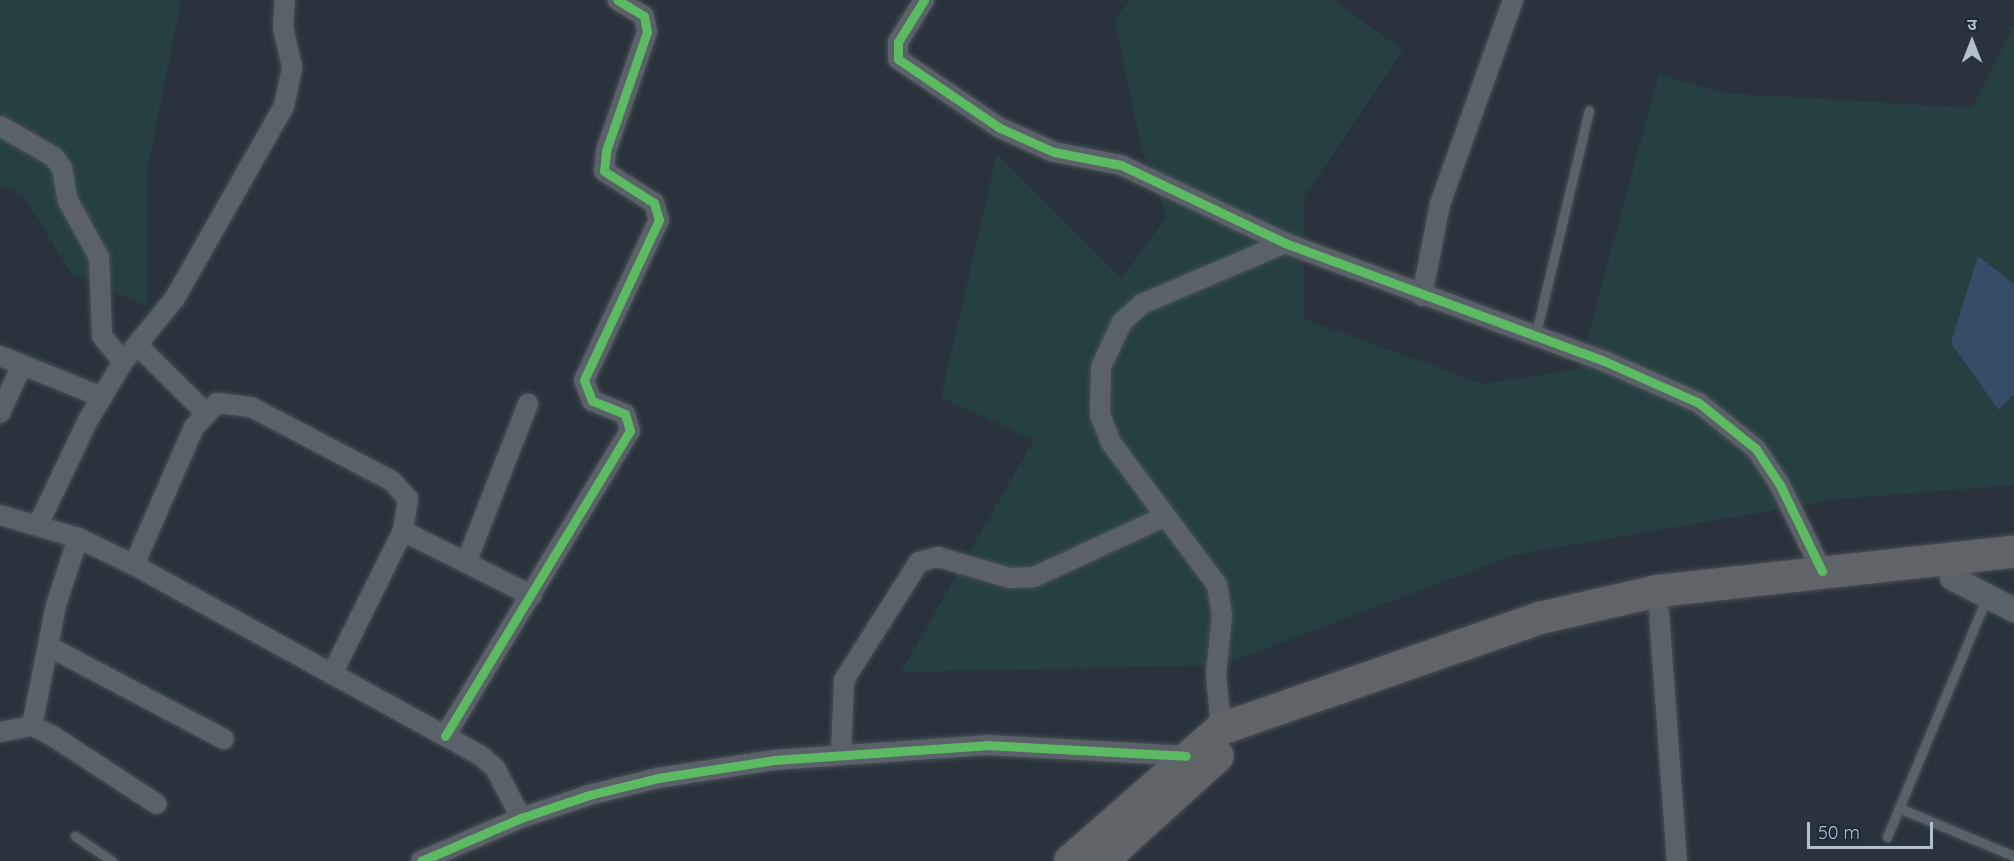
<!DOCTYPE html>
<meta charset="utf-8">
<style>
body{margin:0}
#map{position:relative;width:2014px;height:861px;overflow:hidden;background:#2a333b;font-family:Quicksand,"Noto Sans Devanagari",sans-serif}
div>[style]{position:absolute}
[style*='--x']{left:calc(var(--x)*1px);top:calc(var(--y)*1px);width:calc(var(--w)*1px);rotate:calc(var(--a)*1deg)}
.green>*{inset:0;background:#264042}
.water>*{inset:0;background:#344d67}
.roads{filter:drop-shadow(0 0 2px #484f55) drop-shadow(0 0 2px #484f55)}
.service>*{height:9px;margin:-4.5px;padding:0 4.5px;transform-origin:4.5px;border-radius:4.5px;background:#5b6168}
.minor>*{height:20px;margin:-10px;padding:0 10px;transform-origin:10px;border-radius:10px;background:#5b6168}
.tertiary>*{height:24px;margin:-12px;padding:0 12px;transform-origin:12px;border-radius:12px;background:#5b6168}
.trunk>*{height:32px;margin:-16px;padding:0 16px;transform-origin:16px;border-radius:16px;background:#5f6469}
.cycleway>*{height:9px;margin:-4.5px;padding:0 4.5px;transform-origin:4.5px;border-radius:4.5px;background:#5cba63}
span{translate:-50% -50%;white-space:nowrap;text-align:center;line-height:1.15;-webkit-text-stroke:4.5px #1c2a37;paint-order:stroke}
.north{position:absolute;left:1942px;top:12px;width:60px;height:60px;-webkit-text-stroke:4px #1c2a37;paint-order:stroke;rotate:0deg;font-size:16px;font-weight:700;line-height:24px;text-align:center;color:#b4bfcc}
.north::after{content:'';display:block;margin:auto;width:21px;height:27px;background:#b4bfcc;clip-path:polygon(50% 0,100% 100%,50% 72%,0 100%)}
.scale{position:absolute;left:1807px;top:822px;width:126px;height:27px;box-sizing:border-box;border:3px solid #b4bfcc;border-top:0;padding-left:8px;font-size:18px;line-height:21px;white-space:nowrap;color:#b4bfcc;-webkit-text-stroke:4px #1c2a37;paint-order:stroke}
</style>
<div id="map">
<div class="green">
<i style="clip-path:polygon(0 0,181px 0,147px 171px,147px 306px,71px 273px,23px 195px,0 186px)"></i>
<i style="clip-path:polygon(1129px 0,1332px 0,1403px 50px,1304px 197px,1304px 319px,1483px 384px,1579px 369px,1659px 74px,1723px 93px,1973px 108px,2014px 26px,2014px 485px,1838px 499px,1514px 555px,1222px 665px,901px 672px,1034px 440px,941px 397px,997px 154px,1121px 279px,1167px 217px,1141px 145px,1115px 22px)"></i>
</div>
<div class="water">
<i style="clip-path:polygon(1978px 256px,2014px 284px,2014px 394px,1999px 410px,1951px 343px)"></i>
</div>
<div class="roads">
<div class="service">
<i style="--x:1535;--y:337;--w:233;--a:-76.6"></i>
<i style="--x:1899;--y:808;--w:125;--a:22.7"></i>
<i style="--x:75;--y:836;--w:45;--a:34"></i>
<i style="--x:1887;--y:837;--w:258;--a:-67.4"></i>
</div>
<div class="minor">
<i style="--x:924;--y:0;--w:49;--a:121.8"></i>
<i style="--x:898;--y:42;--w:17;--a:90"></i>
<i style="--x:898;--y:59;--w:123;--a:34.1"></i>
<i style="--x:1000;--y:128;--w:59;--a:24"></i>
<i style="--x:1054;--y:152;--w:68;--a:11"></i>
<i style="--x:1121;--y:165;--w:182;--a:25.4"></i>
<i style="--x:1285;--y:243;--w:338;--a:20.3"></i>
<i style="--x:1602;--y:360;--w:106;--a:23.9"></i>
<i style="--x:1699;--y:403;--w:73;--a:38.9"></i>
<i style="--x:1756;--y:449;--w:43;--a:56.3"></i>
<i style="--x:1780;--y:485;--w:96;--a:64"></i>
<i style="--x:0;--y:126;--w:62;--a:29.9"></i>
<i style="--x:54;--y:157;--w:14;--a:54"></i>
<i style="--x:62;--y:168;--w:34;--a:80"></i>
<i style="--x:68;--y:201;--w:64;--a:61"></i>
<i style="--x:99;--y:257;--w:79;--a:87.8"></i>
<i style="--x:102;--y:336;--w:33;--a:51"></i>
<i style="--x:1422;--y:296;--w:94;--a:-78.9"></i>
<i style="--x:1440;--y:204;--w:217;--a:-70.3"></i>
<i style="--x:137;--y:345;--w:95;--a:44.6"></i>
<i style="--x:0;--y:356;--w:110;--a:21.9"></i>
<i style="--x:0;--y:413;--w:53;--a:-65.4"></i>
<i style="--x:0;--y:515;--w:81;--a:16.4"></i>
<i style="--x:78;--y:538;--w:62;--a:25.7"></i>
<i style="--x:134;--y:565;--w:395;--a:28.8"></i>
<i style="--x:480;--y:755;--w:20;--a:41"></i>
<i style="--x:495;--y:768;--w:56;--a:62.5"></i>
<i style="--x:38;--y:525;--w:116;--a:-64.5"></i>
<i style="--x:88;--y:420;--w:68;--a:-58.9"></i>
<i style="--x:123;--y:362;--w:82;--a:-50.9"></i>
<i style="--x:175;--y:298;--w:221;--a:-60.4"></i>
<i style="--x:284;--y:106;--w:40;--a:-78"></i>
<i style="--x:292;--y:67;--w:41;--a:-102.7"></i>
<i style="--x:283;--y:27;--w:27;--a:-86"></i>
<i style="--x:403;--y:531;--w:144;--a:26.7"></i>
<i style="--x:466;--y:563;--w:171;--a:-68.7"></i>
<i style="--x:134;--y:565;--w:150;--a:-66.5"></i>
<i style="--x:194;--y:427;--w:33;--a:-46"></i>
<i style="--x:217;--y:403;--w:34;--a:7"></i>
<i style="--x:251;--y:407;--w:159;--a:27.7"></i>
<i style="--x:392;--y:481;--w:24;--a:48"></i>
<i style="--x:408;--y:499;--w:32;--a:99"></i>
<i style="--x:403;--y:531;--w:160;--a:116.4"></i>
<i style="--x:1659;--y:612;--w:250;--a:85.9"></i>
<i style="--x:48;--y:646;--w:199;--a:27.9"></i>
<i style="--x:32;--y:726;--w:123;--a:-78.8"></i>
<i style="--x:56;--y:605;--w:71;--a:-71.8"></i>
<i style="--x:1221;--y:729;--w:55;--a:-95.2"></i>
<i style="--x:1216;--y:674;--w:58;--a:-84.1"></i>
<i style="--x:1222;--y:616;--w:31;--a:-99"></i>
<i style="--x:1217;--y:585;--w:177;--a:-126.7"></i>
<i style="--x:1111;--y:443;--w:30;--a:-111"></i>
<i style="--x:1100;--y:415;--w:48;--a:-88.8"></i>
<i style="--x:1101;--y:367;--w:50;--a:-65"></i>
<i style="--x:1122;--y:322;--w:27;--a:-42"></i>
<i style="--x:1142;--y:304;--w:155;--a:-23.1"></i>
<i style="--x:0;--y:732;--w:33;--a:-11"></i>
<i style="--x:32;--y:726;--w:21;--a:25"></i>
<i style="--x:51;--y:735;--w:126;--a:33.1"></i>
<i style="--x:445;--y:736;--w:357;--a:-58.8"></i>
<i style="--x:630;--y:431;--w:18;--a:-106"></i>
<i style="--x:625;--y:414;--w:35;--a:-158"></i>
<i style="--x:592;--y:401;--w:22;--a:-111"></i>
<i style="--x:584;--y:380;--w:177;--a:-64.9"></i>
<i style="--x:659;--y:220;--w:18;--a:-106"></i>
<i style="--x:654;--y:203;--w:59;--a:-147.4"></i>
<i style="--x:604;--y:171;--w:20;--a:-84"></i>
<i style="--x:606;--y:151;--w:126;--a:-71"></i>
<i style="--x:647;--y:32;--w:16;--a:-101"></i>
<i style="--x:644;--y:16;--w:31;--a:-149"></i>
<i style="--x:841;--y:752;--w:72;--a:-87.6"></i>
<i style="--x:844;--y:680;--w:140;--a:-57.6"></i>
<i style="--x:919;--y:562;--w:20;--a:-15"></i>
<i style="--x:938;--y:557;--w:75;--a:16.3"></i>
<i style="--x:1010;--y:578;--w:24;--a:-2"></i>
<i style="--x:1034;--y:577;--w:143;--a:-24.8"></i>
<i style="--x:421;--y:861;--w:109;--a:-23.3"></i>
<i style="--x:521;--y:818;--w:72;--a:-18.7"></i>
<i style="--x:589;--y:795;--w:71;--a:-13.8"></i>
<i style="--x:658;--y:778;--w:117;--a:-8.8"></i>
<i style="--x:774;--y:760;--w:213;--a:-4"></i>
<i style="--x:986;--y:745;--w:200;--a:3.1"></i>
</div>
<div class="tertiary">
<i style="--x:1952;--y:578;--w:70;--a:27.3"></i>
</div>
<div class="trunk">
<i style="--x:1070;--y:861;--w:201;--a:-41.2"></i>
<i style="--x:1221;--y:729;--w:338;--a:-19.2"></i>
<i style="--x:1540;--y:618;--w:121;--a:-12.9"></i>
<i style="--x:1658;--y:591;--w:358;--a:-6.3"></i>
<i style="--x:1102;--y:861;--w:156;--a:-42.2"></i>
</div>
</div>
<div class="cycleway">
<i style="--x:924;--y:0;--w:49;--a:121.8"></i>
<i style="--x:898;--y:42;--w:17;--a:90"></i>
<i style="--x:898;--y:59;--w:123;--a:34.1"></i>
<i style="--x:1000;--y:128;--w:59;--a:24"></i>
<i style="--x:1054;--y:152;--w:68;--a:11"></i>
<i style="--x:1121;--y:165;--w:182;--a:25.4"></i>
<i style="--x:1285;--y:243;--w:338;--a:20.3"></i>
<i style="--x:1602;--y:360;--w:106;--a:23.9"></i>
<i style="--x:1699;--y:403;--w:73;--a:38.9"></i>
<i style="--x:1756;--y:449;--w:43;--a:56.3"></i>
<i style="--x:1780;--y:485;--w:96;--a:64"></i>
<i style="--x:445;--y:736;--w:357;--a:-58.8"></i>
<i style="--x:630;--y:431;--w:18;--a:-106"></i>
<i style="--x:625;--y:414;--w:35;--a:-158"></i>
<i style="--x:592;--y:401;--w:22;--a:-111"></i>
<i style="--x:584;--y:380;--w:177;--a:-64.9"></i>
<i style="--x:659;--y:220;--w:18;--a:-106"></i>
<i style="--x:654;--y:203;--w:59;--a:-147.4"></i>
<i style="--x:604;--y:171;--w:20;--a:-84"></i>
<i style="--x:606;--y:151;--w:126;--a:-71"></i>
<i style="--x:647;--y:32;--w:16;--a:-101"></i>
<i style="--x:644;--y:16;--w:31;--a:-149"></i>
<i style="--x:421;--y:861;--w:109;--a:-23.3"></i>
<i style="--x:521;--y:818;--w:72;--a:-18.7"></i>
<i style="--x:589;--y:795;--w:71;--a:-13.8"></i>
<i style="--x:658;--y:778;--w:117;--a:-8.8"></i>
<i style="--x:774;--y:760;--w:213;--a:-4"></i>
<i style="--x:986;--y:745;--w:200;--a:3.1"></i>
</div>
<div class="north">उ</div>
<div class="scale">50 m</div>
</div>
